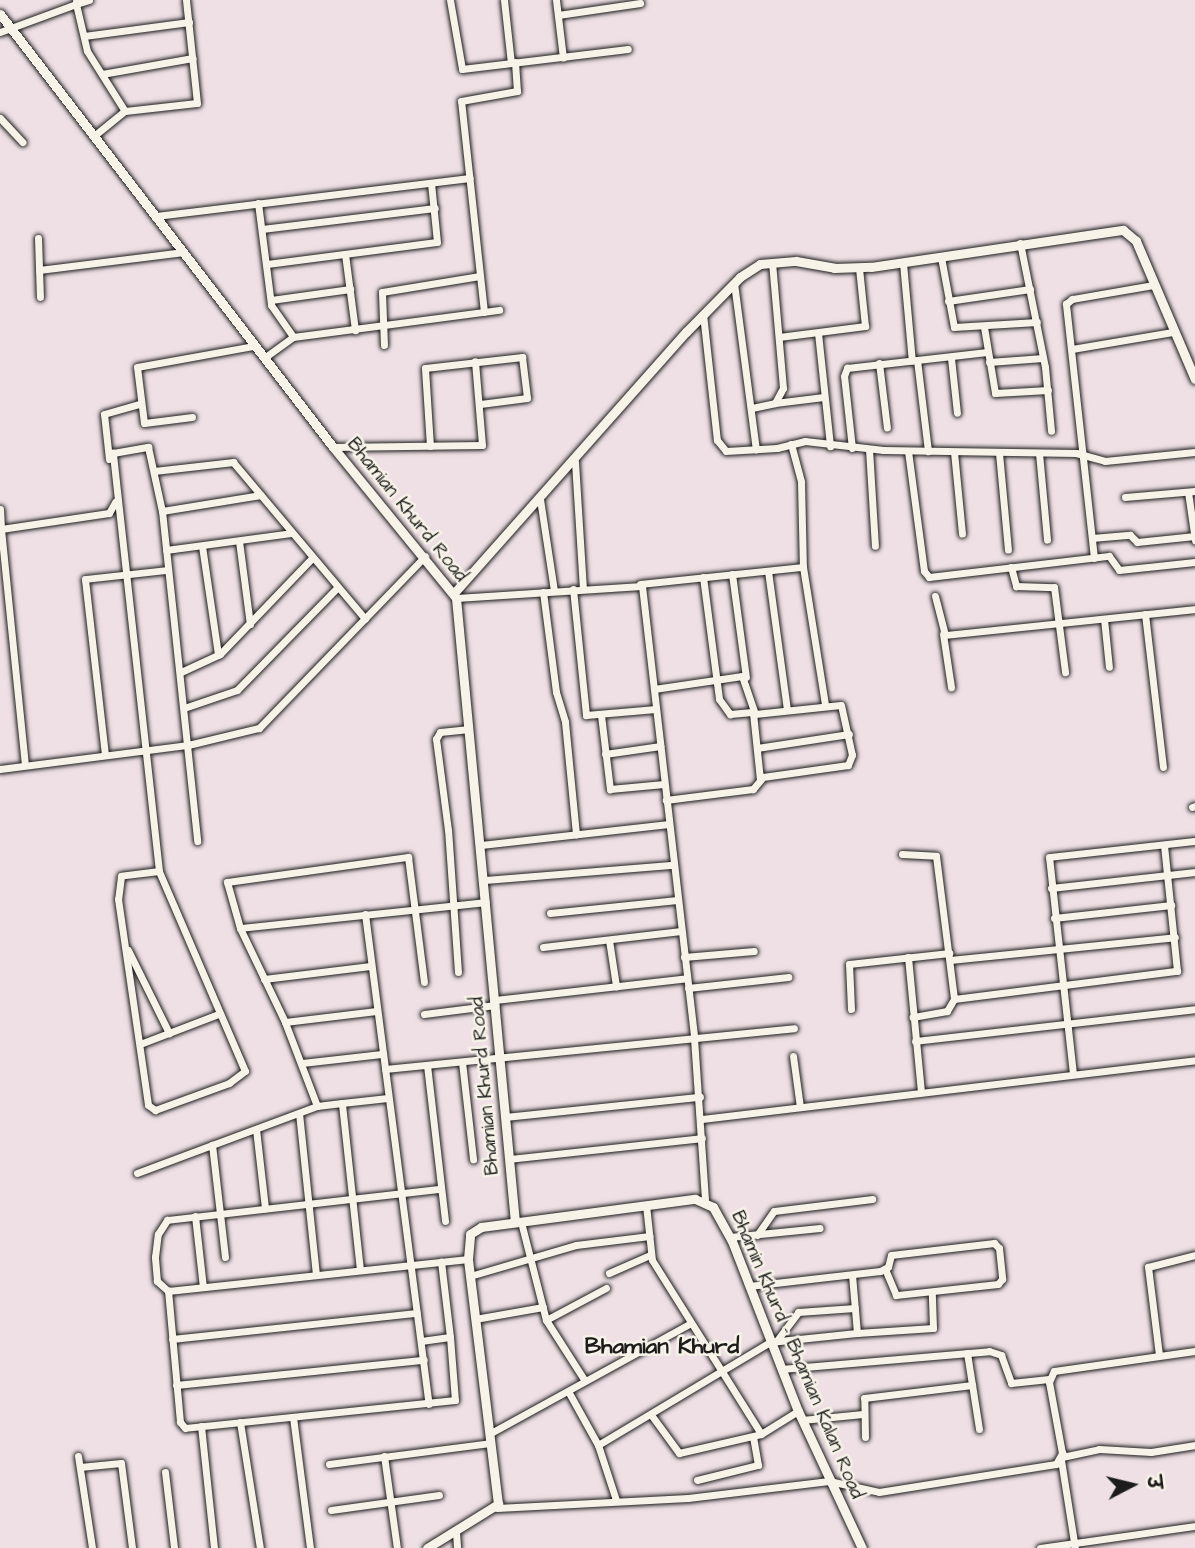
<!DOCTYPE html>
<meta charset="utf-8">
<style>
body{margin:0}
#map{position:relative;width:1195px;height:1548px;overflow:hidden;background:#eee0e4;font-family:"Architects Daughter","Playpen Sans Deva",sans-serif}
div>[style]{position:absolute}
[style*='--x']{left:calc(var(--x)*1px);top:calc(var(--y)*1px);width:calc(var(--w)*1px);rotate:calc(var(--a)*1deg)}
.roads{filter:drop-shadow(0 0 2px #1c1c1c) drop-shadow(0 0 2px #1c1c1c)}
.minor>*{height:7px;margin:-3.5px;padding:0 3.5px;transform-origin:3.5px;border-radius:3.5px;background:#f7f3e8}
.tertiary>*{height:9px;margin:-4.5px;padding:0 4.5px;transform-origin:4.5px;border-radius:4.5px;background:#f7f3e8}
span{translate:-50% -50%;white-space:nowrap;text-align:center;line-height:1.15;-webkit-text-stroke:5px #f7f3e8;paint-order:stroke}
.street-label{font-size:19px;color:#1c1c1c}
.quarter-label{font-size:23px;color:#1c1c1c;font-weight:700}
.north{position:absolute;left:1097px;top:1450px;width:70px;height:70px;-webkit-text-stroke:5px #f7f3e8;paint-order:stroke;rotate:83deg;font-size:19px;font-weight:700;line-height:28px;text-align:center;color:#1c1c1c}
.north::after{content:'';display:block;margin:auto;width:24px;height:32px;background:#1c1c1c;clip-path:polygon(50% 0,100% 100%,50% 72%,0 100%)}
</style>
<div id="map">
<div class="roads">
<div class="minor">
<i style="--x:89;--y:0;--w:14;--a:163"></i>
<i style="--x:76;--y:4;--w:48;--a:76.8"></i>
<i style="--x:87;--y:51;--w:71;--a:57.7"></i>
<i style="--x:450;--y:0;--w:70;--a:80.1"></i>
<i style="--x:462;--y:69;--w:167;--a:-6.9"></i>
<i style="--x:504;--y:0;--w:63;--a:83.7"></i>
<i style="--x:556;--y:0;--w:58;--a:83.1"></i>
<i style="--x:558;--y:15;--w:83;--a:-8.3"></i>
<i style="--x:0;--y:32;--w:81;--a:-20.2"></i>
<i style="--x:76;--y:4;--w:3;--a:-90"></i>
<i style="--x:84;--y:36;--w:106;--a:-7.6"></i>
<i style="--x:102;--y:74;--w:92;--a:-10"></i>
<i style="--x:0;--y:118;--w:33;--a:47"></i>
<i style="--x:95;--y:135;--w:38;--a:-39"></i>
<i style="--x:125;--y:111;--w:72;--a:-6.3"></i>
<i style="--x:197;--y:103;--w:104;--a:-96.1"></i>
<i style="--x:258;--y:203;--w:103;--a:82.7"></i>
<i style="--x:271;--y:305;--w:39;--a:55"></i>
<i style="--x:156;--y:216;--w:316;--a:-6.9"></i>
<i style="--x:262;--y:229;--w:174;--a:-6.9"></i>
<i style="--x:38;--y:238;--w:59;--a:88.1"></i>
<i style="--x:1020;--y:243;--w:126;--a:78.6"></i>
<i style="--x:1045;--y:367;--w:64;--a:84.6"></i>
<i style="--x:345;--y:254;--w:77;--a:82.5"></i>
<i style="--x:941;--y:257;--w:71;--a:79.5"></i>
<i style="--x:954;--y:327;--w:83;--a:-3.4"></i>
<i style="--x:903;--y:263;--w:98;--a:84.8"></i>
<i style="--x:267;--y:264;--w:171;--a:-7.4"></i>
<i style="--x:437;--y:242;--w:59;--a:-95.8"></i>
<i style="--x:39;--y:270;--w:146;--a:-7.1"></i>
<i style="--x:734;--y:283;--w:168;--a:82.5"></i>
<i style="--x:271;--y:300;--w:80;--a:-7.9"></i>
<i style="--x:948;--y:301;--w:83;--a:-8.3"></i>
<i style="--x:484;--y:312;--w:212;--a:-96.2"></i>
<i style="--x:461;--y:101;--w:57;--a:-10.1"></i>
<i style="--x:517;--y:91;--w:29;--a:-94"></i>
<i style="--x:703;--y:314;--w:127;--a:83.7"></i>
<i style="--x:717;--y:440;--w:14;--a:51"></i>
<i style="--x:726;--y:451;--w:51;--a:-3.4"></i>
<i style="--x:777;--y:448;--w:29;--a:-14"></i>
<i style="--x:805;--y:441;--w:79;--a:6.6"></i>
<i style="--x:883;--y:450;--w:193;--a:0.9"></i>
<i style="--x:1076;--y:453;--w:30;--a:15"></i>
<i style="--x:1105;--y:461;--w:90;--a:-5.7"></i>
<i style="--x:984;--y:327;--w:67;--a:80.5"></i>
<i style="--x:995;--y:393;--w:53;--a:-3.2"></i>
<i style="--x:818;--y:333;--w:114;--a:83.9"></i>
<i style="--x:779;--y:337;--w:87;--a:-7.3"></i>
<i style="--x:865;--y:326;--w:58;--a:-95.9"></i>
<i style="--x:384;--y:345;--w:53;--a:-92.2"></i>
<i style="--x:382;--y:292;--w:99;--a:-9.3"></i>
<i style="--x:1072;--y:349;--w:102;--a:-9.6"></i>
<i style="--x:264;--y:358;--w:36;--a:-36"></i>
<i style="--x:293;--y:337;--w:208;--a:-7.5"></i>
<i style="--x:951;--y:358;--w:55;--a:83.8"></i>
<i style="--x:917;--y:360;--w:92;--a:83.1"></i>
<i style="--x:989;--y:362;--w:54;--a:-4.2"></i>
<i style="--x:879;--y:363;--w:65;--a:83"></i>
<i style="--x:775;--y:403;--w:49;--a:-7"></i>
<i style="--x:752;--y:408;--w:24;--a:-12"></i>
<i style="--x:775;--y:403;--w:17;--a:-62"></i>
<i style="--x:783;--y:388;--w:126;--a:-95"></i>
<i style="--x:192;--y:417;--w:48;--a:172.9"></i>
<i style="--x:144;--y:423;--w:56;--a:-97.1"></i>
<i style="--x:137;--y:367;--w:119;--a:-10.2"></i>
<i style="--x:791;--y:444;--w:39;--a:75"></i>
<i style="--x:801;--y:482;--w:85;--a:88.7"></i>
<i style="--x:803;--y:567;--w:140;--a:80.9"></i>
<i style="--x:430;--y:446;--w:78;--a:-93.7"></i>
<i style="--x:425;--y:368;--w:98;--a:-6.5"></i>
<i style="--x:522;--y:357;--w:41;--a:83"></i>
<i style="--x:527;--y:398;--w:47;--a:172.7"></i>
<i style="--x:333;--y:447;--w:149;--a:-0.8"></i>
<i style="--x:482;--y:445;--w:84;--a:-94.8"></i>
<i style="--x:852;--y:448;--w:72;--a:-96.3"></i>
<i style="--x:844;--y:376;--w:9;--a:-69"></i>
<i style="--x:847;--y:368;--w:141;--a:-6.5"></i>
<i style="--x:869;--y:449;--w:97;--a:86.5"></i>
<i style="--x:908;--y:451;--w:121;--a:82.4"></i>
<i style="--x:924;--y:571;--w:8;--a:50"></i>
<i style="--x:929;--y:577;--w:181;--a:-6.7"></i>
<i style="--x:1109;--y:556;--w:17;--a:54"></i>
<i style="--x:1119;--y:570;--w:76;--a:-6"></i>
<i style="--x:954;--y:452;--w:82;--a:84.4"></i>
<i style="--x:999;--y:453;--w:97;--a:84.7"></i>
<i style="--x:1039;--y:453;--w:87;--a:84.7"></i>
<i style="--x:109;--y:459;--w:45;--a:-96.3"></i>
<i style="--x:104;--y:414;--w:37;--a:-16"></i>
<i style="--x:575;--y:462;--w:127;--a:86.4"></i>
<i style="--x:154;--y:471;--w:80;--a:-6.5"></i>
<i style="--x:233;--y:462;--w:205;--a:49.9"></i>
<i style="--x:1188;--y:492;--w:49;--a:81.7"></i>
<i style="--x:1125;--y:497;--w:70;--a:-4.9"></i>
<i style="--x:540;--y:499;--w:92;--a:81.3"></i>
<i style="--x:0;--y:509;--w:20;--a:87"></i>
<i style="--x:1;--y:529;--w:109;--a:-8.4"></i>
<i style="--x:109;--y:513;--w:13;--a:-61"></i>
<i style="--x:162;--y:511;--w:100;--a:-9.2"></i>
<i style="--x:1;--y:529;--w:237;--a:84.2"></i>
<i style="--x:1092;--y:538;--w:38;--a:-5"></i>
<i style="--x:1130;--y:535;--w:10;--a:45"></i>
<i style="--x:1137;--y:542;--w:58;--a:-5.9"></i>
<i style="--x:239;--y:541;--w:84;--a:82.5"></i>
<i style="--x:202;--y:546;--w:110;--a:81.6"></i>
<i style="--x:166;--y:550;--w:126;--a:-7.7"></i>
<i style="--x:1094;--y:558;--w:256;--a:-96.3"></i>
<i style="--x:1066;--y:304;--w:8;--a:-40"></i>
<i style="--x:1072;--y:299;--w:82;--a:-9.8"></i>
<i style="--x:1011;--y:567;--w:20;--a:75"></i>
<i style="--x:1016;--y:586;--w:38;--a:2"></i>
<i style="--x:1054;--y:587;--w:86;--a:82.6"></i>
<i style="--x:768;--y:571;--w:140;--a:82.2"></i>
<i style="--x:732;--y:574;--w:104;--a:82.3"></i>
<i style="--x:703;--y:577;--w:123;--a:82.5"></i>
<i style="--x:719;--y:699;--w:19;--a:54"></i>
<i style="--x:730;--y:714;--w:22;--a:-5"></i>
<i style="--x:640;--y:584;--w:164;--a:-6"></i>
<i style="--x:573;--y:589;--w:127;--a:84.1"></i>
<i style="--x:586;--y:715;--w:70;--a:-4.9"></i>
<i style="--x:543;--y:592;--w:101;--a:82.6"></i>
<i style="--x:556;--y:692;--w:31;--a:73"></i>
<i style="--x:565;--y:722;--w:113;--a:84.4"></i>
<i style="--x:935;--y:596;--w:40;--a:75.6"></i>
<i style="--x:945;--y:635;--w:251;--a:-5.9"></i>
<i style="--x:456;--y:598;--w:186;--a:-3.7"></i>
<i style="--x:642;--y:586;--w:455;--a:83.4"></i>
<i style="--x:694;--y:1038;--w:162;--a:86.1"></i>
<i style="--x:1145;--y:614;--w:154;--a:83.3"></i>
<i style="--x:1104;--y:619;--w:48;--a:84.1"></i>
<i style="--x:943;--y:634;--w:54;--a:81.4"></i>
<i style="--x:181;--y:672;--w:43;--a:-24.8"></i>
<i style="--x:220;--y:654;--w:132;--a:-46.2"></i>
<i style="--x:654;--y:689;--w:89;--a:-8.4"></i>
<i style="--x:742;--y:676;--w:40;--a:71.1"></i>
<i style="--x:755;--y:714;--w:86;--a:-6"></i>
<i style="--x:841;--y:705;--w:51;--a:77.6"></i>
<i style="--x:852;--y:755;--w:11;--a:112"></i>
<i style="--x:848;--y:765;--w:86;--a:172"></i>
<i style="--x:763;--y:777;--w:16;--a:130"></i>
<i style="--x:753;--y:789;--w:88;--a:172.8"></i>
<i style="--x:184;--y:708;--w:56;--a:-18.8"></i>
<i style="--x:237;--y:690;--w:141;--a:-45.6"></i>
<i style="--x:753;--y:713;--w:67;--a:84"></i>
<i style="--x:601;--y:715;--w:75;--a:83.1"></i>
<i style="--x:610;--y:789;--w:54;--a:-5.3"></i>
<i style="--x:757;--y:748;--w:93;--a:-8.7"></i>
<i style="--x:605;--y:754;--w:56;--a:-8.3"></i>
<i style="--x:105;--y:755;--w:177;--a:-96.5"></i>
<i style="--x:85;--y:579;--w:82;--a:-6.3"></i>
<i style="--x:0;--y:769;--w:190;--a:-7.3"></i>
<i style="--x:188;--y:745;--w:73;--a:-13.5"></i>
<i style="--x:259;--y:728;--w:239;--a:-46"></i>
<i style="--x:1192;--y:807;--w:3;--a:-18"></i>
<i style="--x:481;--y:845;--w:189;--a:-6.4"></i>
<i style="--x:902;--y:854;--w:34;--a:3"></i>
<i style="--x:936;--y:856;--w:144;--a:82.8"></i>
<i style="--x:954;--y:999;--w:14;--a:120"></i>
<i style="--x:947;--y:1011;--w:35;--a:170"></i>
<i style="--x:159;--y:871;--w:38;--a:173"></i>
<i style="--x:121;--y:876;--w:23;--a:97"></i>
<i style="--x:118;--y:899;--w:208;--a:81.7"></i>
<i style="--x:148;--y:1105;--w:9;--a:36"></i>
<i style="--x:155;--y:1110;--w:79;--a:-20"></i>
<i style="--x:229;--y:1083;--w:20;--a:-37"></i>
<i style="--x:245;--y:1071;--w:218;--a:-113.3"></i>
<i style="--x:159;--y:871;--w:421;--a:-96.3"></i>
<i style="--x:113;--y:453;--w:36;--a:-10"></i>
<i style="--x:148;--y:447;--w:66;--a:77.7"></i>
<i style="--x:162;--y:511;--w:332;--a:83.9"></i>
<i style="--x:485;--y:880;--w:189;--a:-4.6"></i>
<i style="--x:1051;--y:888;--w:145;--a:-6.3"></i>
<i style="--x:550;--y:913;--w:128;--a:-5.8"></i>
<i style="--x:365;--y:914;--w:494;--a:82.6"></i>
<i style="--x:1054;--y:918;--w:118;--a:-6.3"></i>
<i style="--x:240;--y:928;--w:247;--a:-6"></i>
<i style="--x:609;--y:940;--w:47;--a:81.3"></i>
<i style="--x:543;--y:947;--w:139;--a:-6.6"></i>
<i style="--x:128;--y:950;--w:93;--a:63.7"></i>
<i style="--x:684;--y:957;--w:70;--a:-4.9"></i>
<i style="--x:908;--y:957;--w:136;--a:84.5"></i>
<i style="--x:950;--y:960;--w:226;--a:-5.8"></i>
<i style="--x:458;--y:972;--w:142;--a:-94"></i>
<i style="--x:448;--y:830;--w:92;--a:-97.5"></i>
<i style="--x:436;--y:739;--w:8;--a:-60"></i>
<i style="--x:440;--y:732;--w:27;--a:-6"></i>
<i style="--x:264;--y:979;--w:107;--a:-7"></i>
<i style="--x:688;--y:988;--w:101;--a:-6.3"></i>
<i style="--x:954;--y:999;--w:225;--a:-7.2"></i>
<i style="--x:1177;--y:971;--w:127;--a:-95.9"></i>
<i style="--x:495;--y:1000;--w:193;--a:-6.5"></i>
<i style="--x:851;--y:1009;--w:45;--a:-92.5"></i>
<i style="--x:849;--y:964;--w:101;--a:-6.3"></i>
<i style="--x:424;--y:1014;--w:72;--a:-7.2"></i>
<i style="--x:285;--y:1022;--w:92;--a:-6.9"></i>
<i style="--x:915;--y:1041;--w:282;--a:-6.5"></i>
<i style="--x:140;--y:1044;--w:84;--a:-21"></i>
<i style="--x:793;--y:1056;--w:51;--a:82.2"></i>
<i style="--x:462;--y:1062;--w:98;--a:83.5"></i>
<i style="--x:302;--y:1063;--w:80;--a:-6.5"></i>
<i style="--x:427;--y:1065;--w:157;--a:83.4"></i>
<i style="--x:385;--y:1069;--w:411;--a:-5.7"></i>
<i style="--x:1073;--y:1074;--w:218;--a:-96.3"></i>
<i style="--x:1049;--y:857;--w:147;--a:-6.3"></i>
<i style="--x:317;--y:1106;--w:90;--a:-110.9"></i>
<i style="--x:285;--y:1022;--w:104;--a:-115.6"></i>
<i style="--x:240;--y:928;--w:48;--a:-105.8"></i>
<i style="--x:227;--y:882;--w:183;--a:-7.9"></i>
<i style="--x:408;--y:857;--w:126;--a:82.7"></i>
<i style="--x:299;--y:1113;--w:163;--a:84"></i>
<i style="--x:505;--y:1117;--w:196;--a:-5.9"></i>
<i style="--x:702;--y:1119;--w:497;--a:-6.8"></i>
<i style="--x:256;--y:1129;--w:80;--a:83.5"></i>
<i style="--x:509;--y:1159;--w:194;--a:-6.2"></i>
<i style="--x:137;--y:1173;--w:80;--a:-20.5"></i>
<i style="--x:646;--y:1205;--w:55;--a:83.8"></i>
<i style="--x:652;--y:1260;--w:205;--a:57.9"></i>
<i style="--x:195;--y:1216;--w:71;--a:83.6"></i>
<i style="--x:521;--y:1222;--w:101;--a:75.7"></i>
<i style="--x:546;--y:1320;--w:72;--a:57.4"></i>
<i style="--x:757;--y:1235;--w:29;--a:-55"></i>
<i style="--x:774;--y:1211;--w:99;--a:-7"></i>
<i style="--x:730;--y:1237;--w:90;--a:-5.7"></i>
<i style="--x:225;--y:1257;--w:113;--a:-96.6"></i>
<i style="--x:212;--y:1145;--w:112;--a:-20.4"></i>
<i style="--x:317;--y:1106;--w:25;--a:-7"></i>
<i style="--x:360;--y:1270;--w:168;--a:-96.2"></i>
<i style="--x:342;--y:1103;--w:46;--a:-6.2"></i>
<i style="--x:609;--y:1273;--w:45;--a:-23.7"></i>
<i style="--x:470;--y:1276;--w:110;--a:-16.3"></i>
<i style="--x:576;--y:1245;--w:74;--a:-7"></i>
<i style="--x:749;--y:1286;--w:132;--a:-6.5"></i>
<i style="--x:880;--y:1271;--w:9;--a:-27"></i>
<i style="--x:888;--y:1267;--w:12;--a:-76"></i>
<i style="--x:891;--y:1255;--w:104;--a:-6.6"></i>
<i style="--x:994;--y:1243;--w:7;--a:45"></i>
<i style="--x:999;--y:1248;--w:31;--a:84"></i>
<i style="--x:1002;--y:1279;--w:6;--a:129"></i>
<i style="--x:998;--y:1284;--w:103;--a:173.8"></i>
<i style="--x:896;--y:1295;--w:28;--a:-113"></i>
<i style="--x:168;--y:1291;--w:15;--a:-138"></i>
<i style="--x:157;--y:1281;--w:24;--a:-95"></i>
<i style="--x:155;--y:1257;--w:23;--a:-83"></i>
<i style="--x:158;--y:1234;--w:17;--a:-57"></i>
<i style="--x:167;--y:1220;--w:274;--a:-6.5"></i>
<i style="--x:475;--y:1319;--w:69;--a:-10"></i>
<i style="--x:546;--y:1320;--w:68;--a:-28.1"></i>
<i style="--x:857;--y:1333;--w:76;--a:-3.8"></i>
<i style="--x:933;--y:1328;--w:36;--a:-92"></i>
<i style="--x:450;--y:1337;--w:63;--a:85.5"></i>
<i style="--x:455;--y:1400;--w:271;--a:174.1"></i>
<i style="--x:185;--y:1428;--w:8;--a:-130"></i>
<i style="--x:180;--y:1422;--w:132;--a:-95.2"></i>
<i style="--x:168;--y:1291;--w:302;--a:-6.1"></i>
<i style="--x:172;--y:1339;--w:246;--a:-6.1"></i>
<i style="--x:778;--y:1339;--w:34;--a:-53"></i>
<i style="--x:798;--y:1312;--w:57;--a:-4"></i>
<i style="--x:421;--y:1341;--w:29;--a:-8"></i>
<i style="--x:450;--y:1337;--w:76;--a:-96.8"></i>
<i style="--x:967;--y:1353;--w:77;--a:81"></i>
<i style="--x:1159;--y:1355;--w:89;--a:-97.1"></i>
<i style="--x:1148;--y:1267;--w:49;--a:-14.3"></i>
<i style="--x:781;--y:1369;--w:209;--a:-4.9"></i>
<i style="--x:989;--y:1351;--w:13;--a:18"></i>
<i style="--x:1001;--y:1355;--w:30;--a:70"></i>
<i style="--x:1011;--y:1383;--w:38;--a:-6"></i>
<i style="--x:176;--y:1385;--w:249;--a:-5.8"></i>
<i style="--x:568;--y:1391;--w:62;--a:60.9"></i>
<i style="--x:652;--y:1416;--w:46;--a:53.9"></i>
<i style="--x:679;--y:1453;--w:84;--a:-13"></i>
<i style="--x:761;--y:1434;--w:44;--a:-31.9"></i>
<i style="--x:293;--y:1417;--w:132;--a:82.6"></i>
<i style="--x:802;--y:1420;--w:61;--a:-5.6"></i>
<i style="--x:240;--y:1422;--w:128;--a:81"></i>
<i style="--x:201;--y:1426;--w:123;--a:83.9"></i>
<i style="--x:489;--y:1434;--w:230;--a:-28.8"></i>
<i style="--x:865;--y:1437;--w:39;--a:-91"></i>
<i style="--x:864;--y:1398;--w:109;--a:-6.9"></i>
<i style="--x:78;--y:1456;--w:93;--a:81.3"></i>
<i style="--x:384;--y:1456;--w:93;--a:82"></i>
<i style="--x:1062;--y:1457;--w:38;--a:-12"></i>
<i style="--x:1099;--y:1449;--w:52;--a:3.3"></i>
<i style="--x:1151;--y:1452;--w:45;--a:-9"></i>
<i style="--x:1061;--y:1460;--w:89;--a:81"></i>
<i style="--x:329;--y:1464;--w:162;--a:-7.4"></i>
<i style="--x:80;--y:1467;--w:41;--a:-5.6"></i>
<i style="--x:121;--y:1463;--w:86;--a:82.6"></i>
<i style="--x:165;--y:1472;--w:77;--a:83.2"></i>
<i style="--x:697;--y:1480;--w:63;--a:-13.8"></i>
<i style="--x:758;--y:1465;--w:28;--a:-100"></i>
<i style="--x:616;--y:1500;--w:58;--a:-108.1"></i>
<i style="--x:598;--y:1445;--w:200;--a:-30.9"></i>
<i style="--x:770;--y:1342;--w:87;--a:-5.9"></i>
<i style="--x:857;--y:1333;--w:58;--a:-94.9"></i>
<i style="--x:497;--y:1508;--w:191;--a:-3"></i>
<i style="--x:688;--y:1498;--w:142;--a:-6.9"></i>
<i style="--x:829;--y:1481;--w:51;--a:12.4"></i>
<i style="--x:879;--y:1492;--w:179;--a:-9"></i>
<i style="--x:1056;--y:1464;--w:13;--a:-61"></i>
<i style="--x:1062;--y:1453;--w:72;--a:-100.4"></i>
<i style="--x:1049;--y:1382;--w:12;--a:-66"></i>
<i style="--x:1054;--y:1371;--w:142;--a:-8.1"></i>
<i style="--x:331;--y:1510;--w:109;--a:-7.9"></i>
<i style="--x:456;--y:1532;--w:16;--a:86"></i>
<i style="--x:1040;--y:1548;--w:157;--a:-8.1"></i>
</div>
<div class="tertiary">
<i style="--x:0;--y:14;--w:546;--a:52.44"></i>
<i style="--x:333;--y:447;--w:195;--a:50.8"></i>
<i style="--x:456;--y:598;--w:627;--a:84.6"></i>
<i style="--x:454;--y:593;--w:349;--a:-48.4"></i>
<i style="--x:686;--y:332;--w:77;--a:-45.5"></i>
<i style="--x:740;--y:277;--w:24;--a:-33"></i>
<i style="--x:760;--y:264;--w:36;--a:-5"></i>
<i style="--x:796;--y:261;--w:39;--a:10"></i>
<i style="--x:834;--y:268;--w:37;--a:-2"></i>
<i style="--x:871;--y:267;--w:255;--a:-8.4"></i>
<i style="--x:1123;--y:230;--w:17;--a:40"></i>
<i style="--x:1136;--y:241;--w:150;--a:66.9"></i>
<i style="--x:427;--y:1548;--w:84;--a:-31.8"></i>
<i style="--x:498;--y:1504;--w:247;--a:-97"></i>
<i style="--x:468;--y:1259;--w:25;--a:-85"></i>
<i style="--x:470;--y:1234;--w:13;--a:-32"></i>
<i style="--x:481;--y:1227;--w:216;--a:-7.5"></i>
<i style="--x:695;--y:1199;--w:20;--a:24"></i>
<i style="--x:713;--y:1207;--w:39;--a:61"></i>
<i style="--x:732;--y:1241;--w:182;--a:68.8"></i>
<i style="--x:798;--y:1411;--w:151;--a:65"></i>
</div>
</div>
<div class="street-label">
<span style="left:407px;top:510px;rotate:51deg">Bhamian Khurd Road</span>
<span style="left:485px;top:1086px;rotate:-95deg">Bhamian Khurd Road</span>
<span style="left:797px;top:1355px;rotate:67deg">Bhamin Khurd - Bhamian Kalan Road</span>
</div>
<div class="quarter-label">
<span style="left:662px;top:1346px">Bhamian Khurd</span>
</div>
<div class="north">उ</div>
</div>
